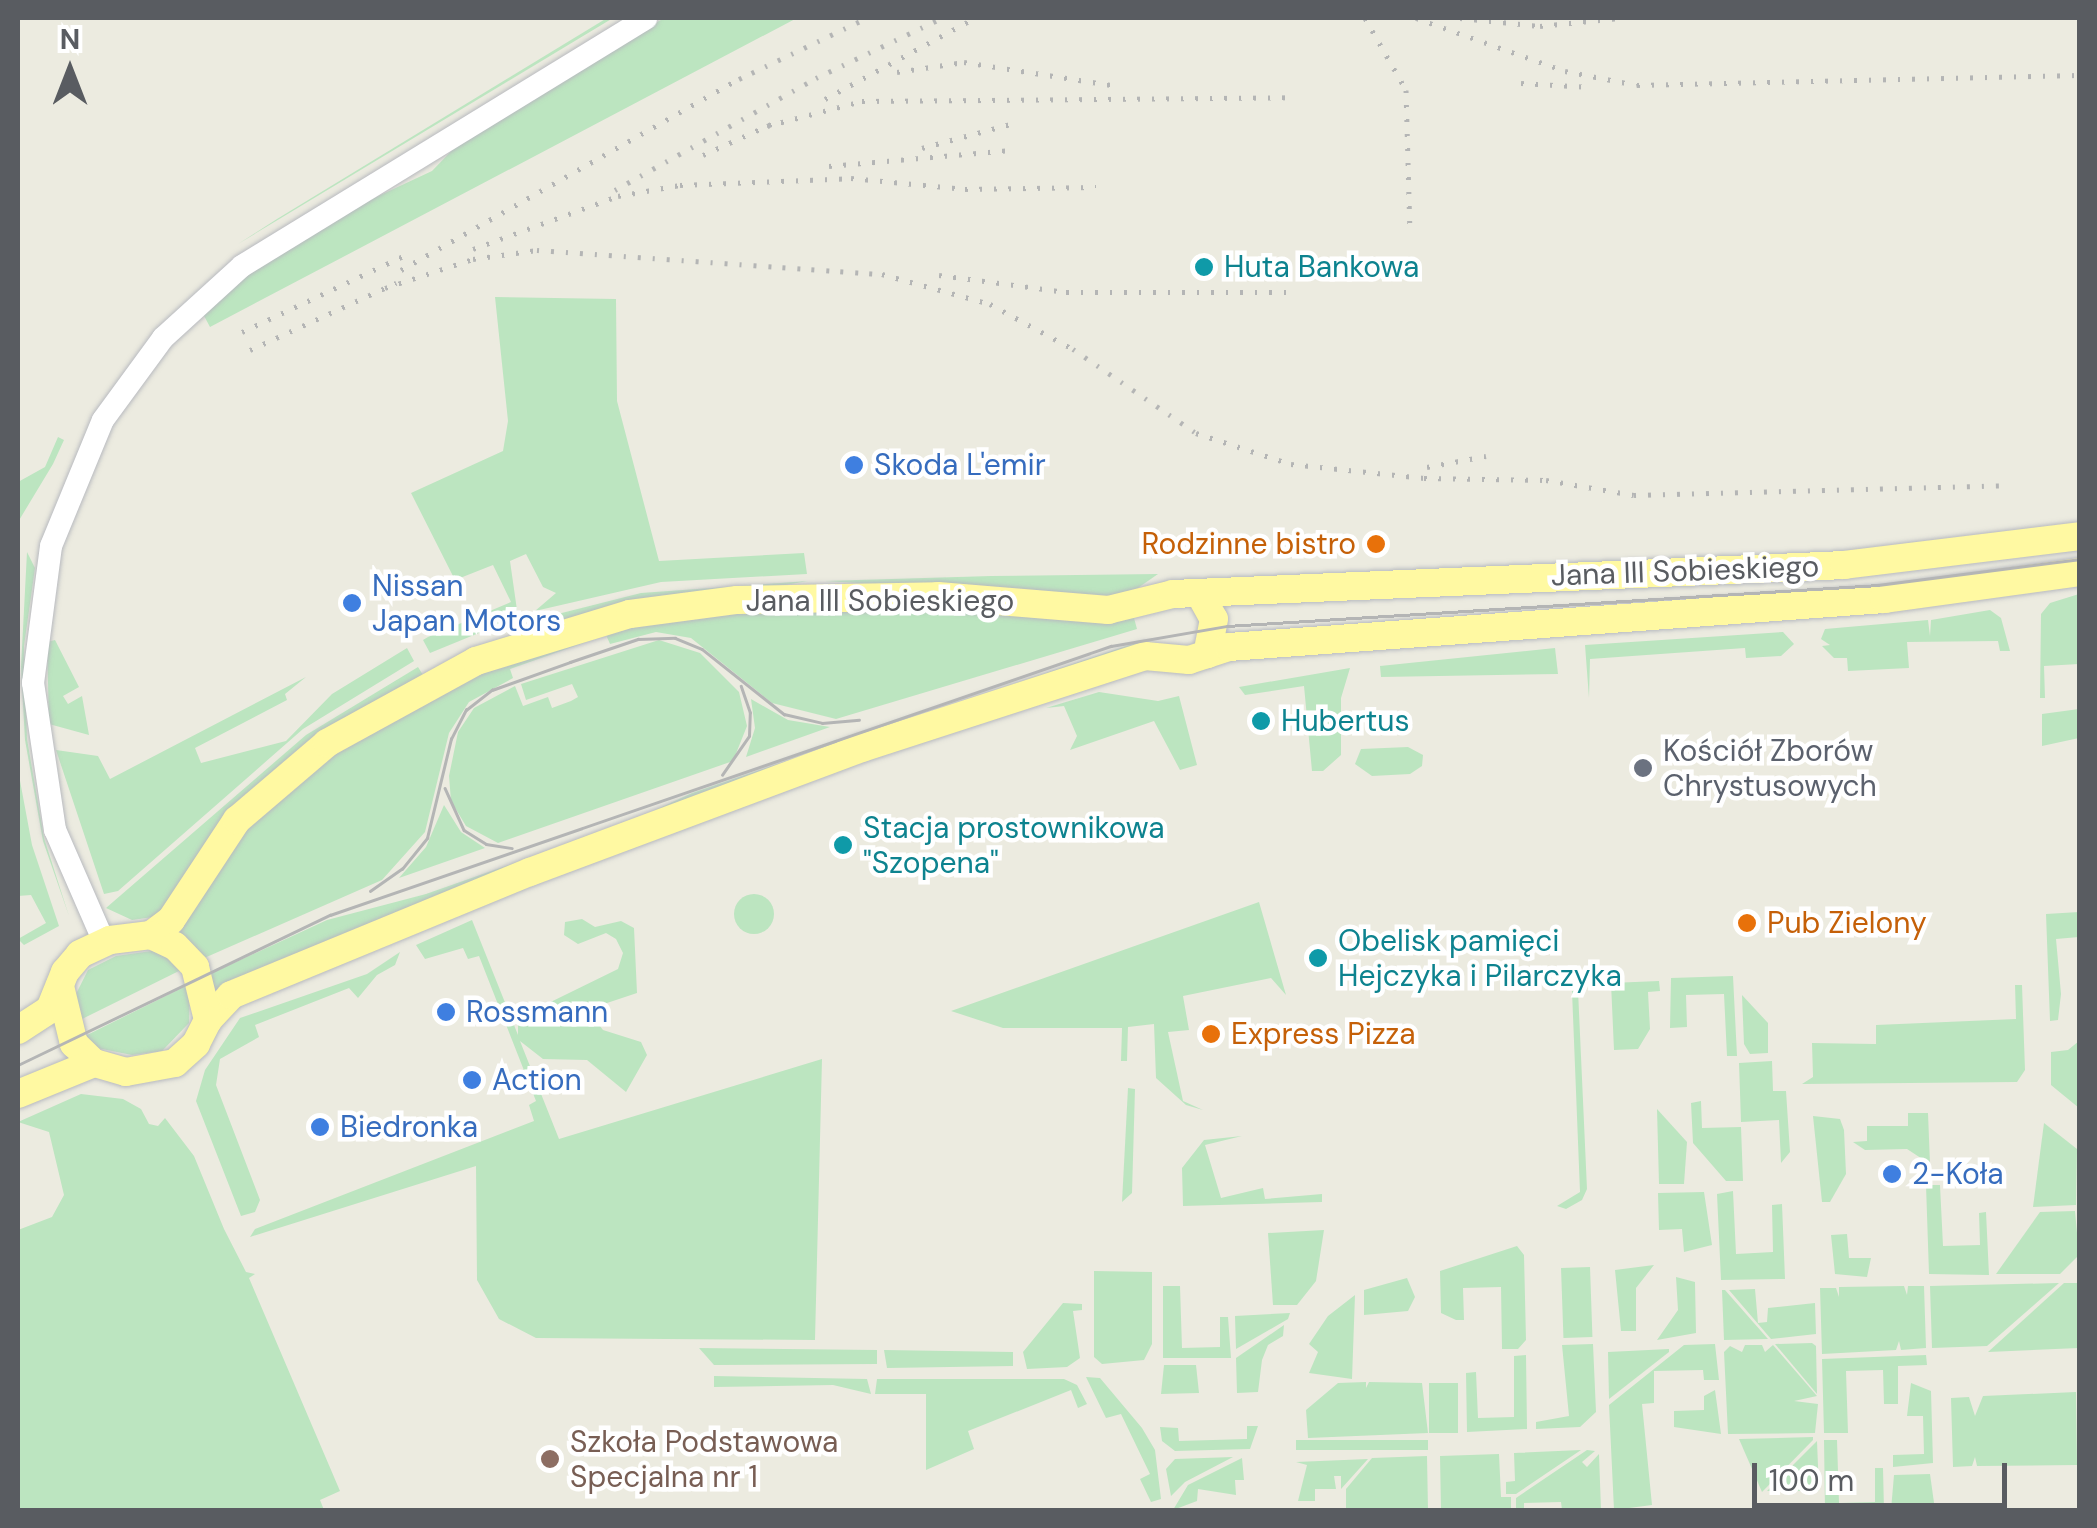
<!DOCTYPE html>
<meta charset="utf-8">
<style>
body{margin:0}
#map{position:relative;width:2097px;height:1528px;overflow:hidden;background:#ecebe0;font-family:"DM Sans",sans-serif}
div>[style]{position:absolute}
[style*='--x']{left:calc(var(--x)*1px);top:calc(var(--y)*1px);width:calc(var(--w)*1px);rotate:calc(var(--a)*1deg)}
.green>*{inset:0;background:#bce5c0;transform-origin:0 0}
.round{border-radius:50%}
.roads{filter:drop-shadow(0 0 2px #b8babf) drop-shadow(0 0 2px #b8babf)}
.minor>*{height:22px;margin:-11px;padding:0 11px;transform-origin:11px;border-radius:11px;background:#fff}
.major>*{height:28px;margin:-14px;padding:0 14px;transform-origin:14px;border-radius:14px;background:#fff9a2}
.tram>*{height:2.5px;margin:-1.25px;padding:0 1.25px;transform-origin:1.25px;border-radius:1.25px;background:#b4b5b5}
.rail>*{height:5px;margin-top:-2.5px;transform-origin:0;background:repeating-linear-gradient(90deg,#b4b5b5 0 2.5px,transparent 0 14.5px)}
.dots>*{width:28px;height:28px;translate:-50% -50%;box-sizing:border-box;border:5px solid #fff;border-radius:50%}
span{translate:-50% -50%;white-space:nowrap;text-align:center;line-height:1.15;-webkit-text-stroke:9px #fff;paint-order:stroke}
.culture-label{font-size:30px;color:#0d838f}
.left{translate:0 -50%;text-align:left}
.shop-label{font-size:30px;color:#366cbe}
.food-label{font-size:30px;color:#c56008}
.right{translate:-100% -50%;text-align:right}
.street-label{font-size:30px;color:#595c61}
.worship-label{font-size:30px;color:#5b616d}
.education-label{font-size:30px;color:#785e54}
.frame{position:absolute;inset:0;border:20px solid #595c61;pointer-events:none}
.north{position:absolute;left:20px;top:20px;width:100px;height:100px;-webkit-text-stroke:8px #fff;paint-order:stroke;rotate:0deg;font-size:28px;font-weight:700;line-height:40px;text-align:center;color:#595c61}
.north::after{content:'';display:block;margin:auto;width:35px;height:45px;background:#595c61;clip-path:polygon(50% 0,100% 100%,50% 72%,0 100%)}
.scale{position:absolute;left:1752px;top:1463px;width:255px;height:45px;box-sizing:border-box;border:5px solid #595c61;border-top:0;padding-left:12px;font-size:30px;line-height:35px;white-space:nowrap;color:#595c61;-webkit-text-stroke:8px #fff;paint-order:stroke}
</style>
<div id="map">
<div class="green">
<i style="clip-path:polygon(607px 18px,613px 18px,238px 244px,277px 219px)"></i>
<i style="clip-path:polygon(664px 18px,797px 18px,210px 327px,202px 312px,239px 281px,357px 206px,432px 171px,461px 141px)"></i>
<i style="clip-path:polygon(495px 297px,616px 299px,617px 401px,659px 561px,804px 553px,807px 574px,661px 582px,535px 611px,556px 593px,543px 587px,526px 554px,510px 561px,518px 617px,430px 653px,423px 640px,428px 637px,511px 602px,493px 565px,455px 580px,411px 493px,503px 451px,508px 421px)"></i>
<i style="clip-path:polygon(58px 437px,64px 440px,53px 464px,18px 522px,18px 482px,45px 467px)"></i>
<i style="clip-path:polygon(27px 552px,35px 568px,24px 646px,27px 739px,44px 838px,69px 916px,43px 841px,25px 740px,21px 667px)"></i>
<i style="clip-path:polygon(1158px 574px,1122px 599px,825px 581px,991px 576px)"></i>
<i style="clip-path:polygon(808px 581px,537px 628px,534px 620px,641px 593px)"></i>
<i style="clip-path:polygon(2079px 594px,2079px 664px,2044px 666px,2045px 698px,2040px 698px,2041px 614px,2050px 603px)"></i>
<i style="clip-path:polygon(956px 606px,1134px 618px,1137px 629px,836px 719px,772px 703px,691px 638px,656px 632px,610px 644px,606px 635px,510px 669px,513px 678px,469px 702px,449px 733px,425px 832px,382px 880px,202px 959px,176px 935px,210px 873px,268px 801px,387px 716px,536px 648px,688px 614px)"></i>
<i style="clip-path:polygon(1990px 610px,2001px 618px,2010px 651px,2000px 651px,1998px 641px,1907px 642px,1909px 668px,1848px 671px,1847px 658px,1834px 658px,1822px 646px,1830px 645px,1821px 639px,1825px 629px,1928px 620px,1930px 636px,1931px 620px)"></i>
<i style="clip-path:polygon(1783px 632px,1794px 644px,1781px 656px,1746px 658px,1745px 648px,1590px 659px,1589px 698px,1585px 645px)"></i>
<i style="clip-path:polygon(55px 640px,79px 687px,63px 696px,68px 704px,82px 696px,89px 735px,49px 724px,47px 642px)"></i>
<i style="clip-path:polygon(659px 640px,700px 653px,739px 692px,747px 726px,733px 761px,498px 843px,466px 826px,451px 801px,449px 776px,458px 732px,474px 708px,515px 686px,523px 706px,548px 697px,552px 708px,571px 701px,578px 697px,572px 684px,526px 700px,521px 684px)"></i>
<i style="clip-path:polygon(1138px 642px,1140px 645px,215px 991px,210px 974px,327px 920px,426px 894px,623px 825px,692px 793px)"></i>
<i style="clip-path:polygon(407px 648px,414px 661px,303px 729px,118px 891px,104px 894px,56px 750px,98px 756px,110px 779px,306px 677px,285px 694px,287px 700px,195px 748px,201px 763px,286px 741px,332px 694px)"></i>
<i style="clip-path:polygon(1555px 648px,1558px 674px,1381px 677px,1380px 666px)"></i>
<i style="clip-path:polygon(418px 667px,423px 675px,360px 711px,160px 916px,132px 920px,106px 908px,306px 735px)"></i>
<i style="clip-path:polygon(1350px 668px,1341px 698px,1341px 755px,1323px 771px,1312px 771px,1304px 686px,1245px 695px,1239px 687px)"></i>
<i style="clip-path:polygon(1099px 692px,1158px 701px,1179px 696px,1197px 765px,1180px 770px,1154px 721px,1070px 750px,1077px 736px,1064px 706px,1046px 708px)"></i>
<i style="clip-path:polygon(751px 699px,788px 720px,830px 727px,746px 757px,755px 728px)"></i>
<i style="clip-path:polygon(2079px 709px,2079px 738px,2042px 746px,2042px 714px)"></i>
<i style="clip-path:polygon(1408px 747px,1423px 755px,1422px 766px,1410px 774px,1372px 776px,1355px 764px,1361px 749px)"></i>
<i style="clip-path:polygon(18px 770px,32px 845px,59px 926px,24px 945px,18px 939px,46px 923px,31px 895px,18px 896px)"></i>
<i style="clip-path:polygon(444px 805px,461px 832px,485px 848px,399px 878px,426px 847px)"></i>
<i class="round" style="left:734px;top:894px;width:40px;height:40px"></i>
<i style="clip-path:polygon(1259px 902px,1286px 995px,1271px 978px,1183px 996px,1189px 1030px,1168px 1032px,1183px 1101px,1203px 1110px,1186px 1105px,1156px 1078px,1154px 1024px,1128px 1027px,1127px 1061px,1121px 1061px,1122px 1028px,1003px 1028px,951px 1011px)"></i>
<i style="clip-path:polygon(2079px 912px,2079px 937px,2056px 939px,2061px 994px,2058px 1020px,2050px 1021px,2046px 914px)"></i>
<i style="clip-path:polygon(582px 919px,595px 927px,621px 921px,634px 928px,637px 993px,604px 1004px,594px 1018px,603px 1030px,641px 1042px,647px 1055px,626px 1092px,587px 1060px,543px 1059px,520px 1041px,559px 1139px,822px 1059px,815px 1340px,536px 1338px,499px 1319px,477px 1280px,476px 1166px,250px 1237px,255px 1229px,534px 1121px,529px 1105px,536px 1101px,479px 956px,468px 959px,463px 948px,425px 959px,416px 945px,472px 920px,518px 1035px,518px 1018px,618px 969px,623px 953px,616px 939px,606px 933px,578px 944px,564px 935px,565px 922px)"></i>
<i style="clip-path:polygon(159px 950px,183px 969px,76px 1022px,75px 996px,88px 970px,116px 956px)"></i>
<i style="clip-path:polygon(400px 952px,395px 965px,377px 975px,358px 998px,349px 988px,255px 1025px,259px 1037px,220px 1059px,216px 1085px,260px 1200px,255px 1212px,241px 1216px,196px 1101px,205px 1070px,240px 1018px,367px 974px)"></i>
<i style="clip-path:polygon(1733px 976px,1737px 1056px,1727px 1056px,1724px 994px,1686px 995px,1687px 1027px,1670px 1028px,1671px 978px)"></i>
<i style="clip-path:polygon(1659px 981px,1660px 991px,1648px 992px,1650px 1029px,1638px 1049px,1614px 1050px,1611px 983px)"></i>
<i style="clip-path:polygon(190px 984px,189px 1023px,162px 1051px,132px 1055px,92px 1047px,83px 1037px)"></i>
<i style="clip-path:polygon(2015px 985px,2022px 985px,2025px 1070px,2017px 1082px,1802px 1084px,1813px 1077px,1812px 1043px,1876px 1044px,1876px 1025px,2016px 1019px)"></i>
<i style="clip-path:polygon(1578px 990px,1587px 1189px,1582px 1200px,1566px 1209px,1557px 1206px,1580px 1192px,1572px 991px)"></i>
<i style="clip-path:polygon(1742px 995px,1768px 1023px,1768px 1053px,1750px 1054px,1744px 1044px)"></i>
<i style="clip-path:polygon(2079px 1041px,2080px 1041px,2079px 1108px,2051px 1085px,2051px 1052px,2068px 1050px)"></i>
<i style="clip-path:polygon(1772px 1061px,1773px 1091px,1786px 1091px,1790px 1152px,1781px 1163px,1779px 1120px,1741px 1122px,1739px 1063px)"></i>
<i style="clip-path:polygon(1128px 1088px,1135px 1089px,1132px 1193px,1122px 1202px)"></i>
<i style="clip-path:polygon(81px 1094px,123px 1099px,141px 1109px,149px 1124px,158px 1126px,165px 1118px,194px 1156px,224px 1229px,246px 1272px,255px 1274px,249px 1278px,340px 1491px,320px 1500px,324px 1510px,18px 1510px,18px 1230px,52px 1217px,64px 1195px,49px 1132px,18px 1122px)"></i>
<i style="clip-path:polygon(1701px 1101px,1702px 1128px,1741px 1127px,1743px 1181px,1726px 1181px,1693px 1143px,1691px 1103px)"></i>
<i style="clip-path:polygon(1657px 1109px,1687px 1142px,1684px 1184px,1659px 1184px)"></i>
<i style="clip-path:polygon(1908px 1113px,1928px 1113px,1930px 1164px,1907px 1149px,1865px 1150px,1853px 1142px,1867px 1141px,1867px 1126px,1908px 1126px)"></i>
<i style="clip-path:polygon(1813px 1116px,1840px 1119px,1844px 1130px,1846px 1174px,1830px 1202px,1822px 1202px)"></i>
<i style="clip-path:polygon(2044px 1123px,2077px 1149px,2076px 1205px,2033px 1207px)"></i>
<i style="clip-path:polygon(1242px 1136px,1205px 1145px,1221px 1198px,1263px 1188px,1265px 1199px,1322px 1194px,1322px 1202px,1183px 1206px,1182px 1168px,1204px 1140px)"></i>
<i style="clip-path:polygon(1926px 1185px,1940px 1185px,1943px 1246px,1980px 1245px,1979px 1213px,1986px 1212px,1989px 1275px,1929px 1274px)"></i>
<i style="clip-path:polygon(1733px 1191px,1736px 1254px,1773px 1252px,1772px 1205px,1782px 1204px,1785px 1279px,1721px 1280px,1717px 1194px)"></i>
<i style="clip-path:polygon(1704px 1192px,1712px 1245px,1684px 1252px,1682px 1229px,1659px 1230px,1658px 1193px)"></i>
<i style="clip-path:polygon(2075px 1211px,2079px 1255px,2060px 1274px,1996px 1274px,2040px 1212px)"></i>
<i style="clip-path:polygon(1324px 1230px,1316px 1281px,1297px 1305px,1273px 1305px,1268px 1233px)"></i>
<i style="clip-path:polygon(1847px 1234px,1849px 1258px,1871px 1258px,1867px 1277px,1835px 1274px,1831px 1235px)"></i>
<i style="clip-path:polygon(1517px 1246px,1524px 1255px,1526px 1340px,1518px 1349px,1502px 1349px,1501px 1287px,1463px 1288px,1464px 1320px,1456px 1320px,1441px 1313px,1440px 1271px)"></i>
<i style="clip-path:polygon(1654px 1265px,1636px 1288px,1636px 1331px,1621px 1331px,1615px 1270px)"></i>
<i style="left:1590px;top:1267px;width:70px;height:29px;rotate:88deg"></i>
<i style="clip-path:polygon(1094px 1271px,1152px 1272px,1152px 1344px,1144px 1360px,1102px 1364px,1094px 1357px)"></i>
<i style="clip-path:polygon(1676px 1277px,1695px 1282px,1696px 1333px,1657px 1340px,1678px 1310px)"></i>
<i style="clip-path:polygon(1407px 1278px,1415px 1297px,1408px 1311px,1364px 1315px,1364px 1290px)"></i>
<i style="clip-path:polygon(2059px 1283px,1987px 1346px,1932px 1348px,1930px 1286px)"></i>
<i style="clip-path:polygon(2064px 1283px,2079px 1283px,2079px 1348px,1988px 1352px)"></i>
<i style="clip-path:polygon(1163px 1286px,1180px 1286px,1182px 1348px,1220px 1347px,1220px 1317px,1228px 1317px,1231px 1358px,1163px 1358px)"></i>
<i style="clip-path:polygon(1904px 1286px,1907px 1295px,1908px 1286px,1924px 1286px,1926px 1348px,1901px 1350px,1899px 1341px,1896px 1350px,1822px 1354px,1820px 1288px,1836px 1288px,1839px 1297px,1839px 1287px)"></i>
<i style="clip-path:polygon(1755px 1289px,1758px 1323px,1767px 1322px,1768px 1308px,1815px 1303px,1816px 1334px,1771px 1339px,1729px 1290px)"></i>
<i style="clip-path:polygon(1722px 1290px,1725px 1290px,1768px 1339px,1724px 1340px)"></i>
<i style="clip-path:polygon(1355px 1295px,1352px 1379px,1309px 1373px,1318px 1352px,1309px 1344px,1328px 1316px)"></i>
<i style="clip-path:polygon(1063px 1303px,1082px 1304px,1082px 1310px,1073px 1311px,1080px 1358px,1067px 1367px,1027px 1369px,1023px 1352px)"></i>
<i style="clip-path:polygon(1290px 1313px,1288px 1319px,1236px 1349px,1235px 1316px)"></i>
<i style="clip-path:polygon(1284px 1325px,1283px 1336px,1268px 1345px,1262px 1360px,1258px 1392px,1237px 1393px,1236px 1358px)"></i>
<i style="clip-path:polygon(1812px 1343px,1816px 1346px,1817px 1394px,1775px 1344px)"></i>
<i style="clip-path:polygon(1593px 1344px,1596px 1412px,1580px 1427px,1536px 1429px,1536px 1422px,1569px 1416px,1562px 1345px)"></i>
<i style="clip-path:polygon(1715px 1344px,1719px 1380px,1704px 1380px,1703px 1370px,1654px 1371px,1654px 1403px,1642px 1404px,1652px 1505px,1614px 1510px,1609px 1405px,1684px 1345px)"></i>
<i style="clip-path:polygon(1745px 1345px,1762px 1345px,1765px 1352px,1773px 1345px,1817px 1396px,1794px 1401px,1818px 1404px,1815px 1433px,1728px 1434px,1724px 1352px,1730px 1346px,1742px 1352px)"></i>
<i style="clip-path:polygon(699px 1348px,877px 1350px,877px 1364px,714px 1365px)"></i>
<i style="clip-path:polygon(1669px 1349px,1669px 1352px,1609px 1399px,1608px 1352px)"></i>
<i style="clip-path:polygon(884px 1350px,1013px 1352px,1013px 1366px,887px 1368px)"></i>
<i style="clip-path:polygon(1526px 1355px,1527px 1429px,1467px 1432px,1466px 1373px,1476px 1372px,1478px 1418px,1514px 1417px,1514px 1356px)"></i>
<i style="clip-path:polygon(1926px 1355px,1927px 1365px,1898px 1366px,1898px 1404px,1884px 1404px,1883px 1370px,1846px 1371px,1848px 1433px,1824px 1433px,1822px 1359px)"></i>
<i style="clip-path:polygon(1164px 1365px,1196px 1365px,1199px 1393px,1161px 1394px)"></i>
<i style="clip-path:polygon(714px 1376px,867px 1379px,871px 1394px,833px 1385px,714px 1387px)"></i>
<i style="clip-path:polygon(1086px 1377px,1100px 1378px,1142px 1428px,1155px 1450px,1161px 1499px,1151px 1502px,1140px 1479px,1150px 1474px,1121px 1414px,1106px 1418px)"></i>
<i style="clip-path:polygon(877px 1379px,1064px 1379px,1077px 1385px,1087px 1404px,1078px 1408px,1071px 1390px,968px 1431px,974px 1449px,926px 1470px,926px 1394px,875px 1394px)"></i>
<i style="clip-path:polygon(1366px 1382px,1366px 1388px,1369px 1382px,1422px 1383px,1428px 1433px,1308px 1438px,1306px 1410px,1338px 1383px)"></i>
<i style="left:1429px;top:1383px;width:29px;height:50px"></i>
<i style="clip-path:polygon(1911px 1383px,1931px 1391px,1933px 1463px,1893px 1467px,1893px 1455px,1924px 1454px,1923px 1416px,1907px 1416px)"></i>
<i style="clip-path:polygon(1715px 1390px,1721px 1434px,1674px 1427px,1674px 1411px,1704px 1410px,1704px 1396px)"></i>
<i style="clip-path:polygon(2076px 1392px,2077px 1465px,1977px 1466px,1975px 1457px,1972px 1466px,1953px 1467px,1951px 1398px,1969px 1397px,1975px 1416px,1983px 1396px)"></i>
<i style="clip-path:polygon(1247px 1426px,1258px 1426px,1250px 1449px,1175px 1451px,1162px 1441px,1160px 1427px,1178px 1428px,1179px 1441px,1247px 1439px)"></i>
<i style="clip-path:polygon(1813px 1437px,1813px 1440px,1762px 1492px,1739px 1439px)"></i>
<i style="left:1428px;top:1440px;width:10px;height:132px;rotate:90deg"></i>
<i style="clip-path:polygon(1824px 1440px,1837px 1440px,1839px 1503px,1875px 1502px,1875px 1468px,1883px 1468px,1884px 1510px,1825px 1510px)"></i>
<i style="clip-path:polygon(1817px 1441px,1819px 1491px,1767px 1491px)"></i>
<i style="clip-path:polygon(1581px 1450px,1516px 1494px,1506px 1494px,1506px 1482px,1515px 1481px,1514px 1453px)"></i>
<i style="clip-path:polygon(1587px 1450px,1595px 1451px,1582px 1462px,1587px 1467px,1599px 1454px,1601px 1510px,1562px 1510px,1561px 1502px,1524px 1503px,1524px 1510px,1516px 1510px,1516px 1498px)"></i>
<i style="clip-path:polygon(1499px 1454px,1501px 1497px,1511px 1497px,1511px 1509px,1441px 1510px,1440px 1456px)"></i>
<i style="clip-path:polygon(1427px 1456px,1428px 1510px,1346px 1510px,1346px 1489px,1372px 1458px)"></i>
<i style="clip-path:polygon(1233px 1457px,1185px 1482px,1171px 1496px,1166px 1469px,1175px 1459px)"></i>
<i style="clip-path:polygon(1242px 1458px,1244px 1480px,1235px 1480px,1236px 1495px,1198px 1489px,1197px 1501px,1173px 1510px,1188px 1485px)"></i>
<i style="clip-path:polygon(1368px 1459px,1341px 1489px,1341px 1476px,1334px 1476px,1336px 1489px,1315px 1489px,1315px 1501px,1298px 1501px,1307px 1465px,1296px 1462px)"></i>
<i style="clip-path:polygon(1930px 1474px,1935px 1510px,1891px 1510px,1894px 1475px)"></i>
</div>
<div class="roads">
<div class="minor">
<i style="--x:104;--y:942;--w:122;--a:-113.6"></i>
<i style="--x:55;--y:830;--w:149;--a:-98.5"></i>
<i style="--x:33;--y:683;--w:138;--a:-82.5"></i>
<i style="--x:51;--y:546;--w:136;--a:-67.6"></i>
<i style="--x:103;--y:420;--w:102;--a:-53.8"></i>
<i style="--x:163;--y:338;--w:107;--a:-42.3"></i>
<i style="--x:242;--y:266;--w:474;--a:-31.5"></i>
</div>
<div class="major">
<i style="--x:1201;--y:596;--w:26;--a:61"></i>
<i style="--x:1214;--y:619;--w:36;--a:101"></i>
<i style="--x:151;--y:935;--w:25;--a:-37"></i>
<i style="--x:171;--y:920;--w:120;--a:-56.6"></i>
<i style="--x:237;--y:820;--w:118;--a:-40.5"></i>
<i style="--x:327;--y:743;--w:170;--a:-28.8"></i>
<i style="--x:476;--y:661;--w:161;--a:-17"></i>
<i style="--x:630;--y:614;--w:108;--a:-7.5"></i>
<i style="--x:737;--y:600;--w:201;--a:-1.1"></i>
<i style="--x:938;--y:596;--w:171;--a:4.7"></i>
<i style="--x:1108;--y:610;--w:67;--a:-13.8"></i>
<i style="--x:1173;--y:594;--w:672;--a:-2.47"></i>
<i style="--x:1844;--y:565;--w:238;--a:-7"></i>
<i style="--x:208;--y:1020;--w:34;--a:-47"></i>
<i style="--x:231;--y:995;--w:323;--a:-22.4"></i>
<i style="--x:530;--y:872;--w:354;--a:-20.5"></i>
<i style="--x:862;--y:748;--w:298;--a:-18"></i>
<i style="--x:1145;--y:656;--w:44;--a:5.2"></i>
<i style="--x:1189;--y:660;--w:42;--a:-18"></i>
<i style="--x:1229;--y:647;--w:657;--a:-4.19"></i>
<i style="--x:1884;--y:599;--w:198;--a:-7.8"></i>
<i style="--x:18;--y:1030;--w:38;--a:-33"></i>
<i style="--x:50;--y:1009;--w:40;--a:-68"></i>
<i style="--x:65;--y:972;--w:23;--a:-50"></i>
<i style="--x:80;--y:954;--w:33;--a:-25"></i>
<i style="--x:110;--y:940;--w:41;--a:-7"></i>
<i style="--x:151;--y:935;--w:26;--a:25"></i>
<i style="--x:175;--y:946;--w:29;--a:46"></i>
<i style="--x:195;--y:967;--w:55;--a:76.2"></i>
<i style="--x:208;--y:1020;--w:27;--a:117"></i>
<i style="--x:196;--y:1044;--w:28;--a:138"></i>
<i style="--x:175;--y:1063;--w:50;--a:169.6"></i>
<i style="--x:126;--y:1072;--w:33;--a:-164"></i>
<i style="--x:94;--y:1063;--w:28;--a:-136"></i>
<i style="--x:74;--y:1044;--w:60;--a:-103.6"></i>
<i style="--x:18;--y:1094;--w:82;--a:-22.2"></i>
</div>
</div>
<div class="tram">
<i style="--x:722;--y:775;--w:47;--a:-55.3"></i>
<i style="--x:749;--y:736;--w:23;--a:-88"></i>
<i style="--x:750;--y:713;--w:28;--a:-109"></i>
<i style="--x:445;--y:788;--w:46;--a:65.7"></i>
<i style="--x:464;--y:830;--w:26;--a:32"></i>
<i style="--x:486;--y:844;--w:26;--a:9"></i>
<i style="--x:370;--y:891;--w:39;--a:-35"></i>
<i style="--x:402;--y:869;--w:40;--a:-51"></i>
<i style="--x:427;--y:838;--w:102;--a:-76.4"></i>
<i style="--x:451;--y:739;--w:33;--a:-63"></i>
<i style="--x:466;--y:710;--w:33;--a:-38"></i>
<i style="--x:492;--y:690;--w:83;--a:-19.7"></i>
<i style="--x:570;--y:662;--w:72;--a:-18.7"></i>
<i style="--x:638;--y:639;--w:37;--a:-2"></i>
<i style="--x:675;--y:638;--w:29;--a:22"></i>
<i style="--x:702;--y:649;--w:105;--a:38.4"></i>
<i style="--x:784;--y:714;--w:39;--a:13"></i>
<i style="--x:822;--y:723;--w:37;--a:-5"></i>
<i style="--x:18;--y:1065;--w:346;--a:-25.7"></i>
<i style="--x:330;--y:915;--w:826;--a:-19.01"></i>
<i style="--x:1111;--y:646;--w:118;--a:-9.8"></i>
<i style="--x:1227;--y:626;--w:652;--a:-3.6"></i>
<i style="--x:1878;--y:585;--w:204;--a:-7.3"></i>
</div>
<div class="rail">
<i style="--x:1365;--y:18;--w:83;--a:60.3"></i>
<i style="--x:1406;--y:90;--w:139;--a:88.4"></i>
<i style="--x:1416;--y:18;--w:158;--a:19.6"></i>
<i style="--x:1565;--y:71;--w:73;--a:11"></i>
<i style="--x:1637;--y:85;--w:443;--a:-1.3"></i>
<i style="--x:1460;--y:18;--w:80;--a:5.7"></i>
<i style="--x:1540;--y:26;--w:80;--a:-5.7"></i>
<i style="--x:897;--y:72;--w:68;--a:-8.5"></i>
<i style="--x:964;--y:62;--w:149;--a:8.9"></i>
<i style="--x:1521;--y:83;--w:70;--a:3.3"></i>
<i style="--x:825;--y:99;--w:170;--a:-28.4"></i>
<i style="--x:767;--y:126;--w:98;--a:-14.7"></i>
<i style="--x:862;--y:101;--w:435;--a:-0.5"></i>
<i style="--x:922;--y:148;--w:92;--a:-15.1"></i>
<i style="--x:703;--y:155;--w:85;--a:-24.4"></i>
<i style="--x:829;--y:166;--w:183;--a:-5"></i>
<i style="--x:615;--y:190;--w:230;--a:-29.1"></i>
<i style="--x:816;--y:78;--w:140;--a:-25.5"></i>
<i style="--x:473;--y:249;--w:154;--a:-20.1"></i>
<i style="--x:618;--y:196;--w:63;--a:-10.1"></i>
<i style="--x:680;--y:185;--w:171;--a:-2.3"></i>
<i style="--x:851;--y:178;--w:115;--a:5.5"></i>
<i style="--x:965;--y:189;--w:131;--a:-0.9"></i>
<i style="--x:401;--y:270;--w:388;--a:-29.5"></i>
<i style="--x:739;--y:79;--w:142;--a:-25.5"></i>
<i style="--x:939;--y:275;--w:128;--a:7.6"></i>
<i style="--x:1066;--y:292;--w:223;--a:0"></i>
<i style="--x:385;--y:288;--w:93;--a:-18.2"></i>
<i style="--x:473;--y:259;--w:65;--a:-8"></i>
<i style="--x:537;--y:250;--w:346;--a:4"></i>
<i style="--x:882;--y:274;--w:112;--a:15.5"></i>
<i style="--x:990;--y:304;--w:94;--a:28.5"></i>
<i style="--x:1073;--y:349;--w:149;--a:34.3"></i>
<i style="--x:1196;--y:433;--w:100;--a:18.1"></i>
<i style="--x:1291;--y:464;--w:134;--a:6"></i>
<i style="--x:1424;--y:478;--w:122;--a:0.9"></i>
<i style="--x:1546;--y:480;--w:89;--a:9.7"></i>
<i style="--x:1634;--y:495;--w:373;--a:-1.5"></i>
<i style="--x:242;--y:332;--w:186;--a:-25.2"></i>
<i style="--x:250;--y:350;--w:161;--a:-24.7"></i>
<i style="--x:1427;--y:467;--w:60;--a:-10.6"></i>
</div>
<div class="dots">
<i style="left:1204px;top:267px;background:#0f9aa8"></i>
<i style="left:854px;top:465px;background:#3f7fe0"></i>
<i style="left:1376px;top:544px;background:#e8710a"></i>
<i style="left:352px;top:603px;background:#3f7fe0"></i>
<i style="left:1261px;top:721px;background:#0f9aa8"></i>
<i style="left:1643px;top:768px;background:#6b7280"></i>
<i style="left:843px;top:845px;background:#0f9aa8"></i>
<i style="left:1747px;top:923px;background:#e8710a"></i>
<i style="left:1318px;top:958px;background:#0f9aa8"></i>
<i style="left:446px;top:1012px;background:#3f7fe0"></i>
<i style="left:1211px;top:1034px;background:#e8710a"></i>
<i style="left:472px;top:1080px;background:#3f7fe0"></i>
<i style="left:320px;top:1127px;background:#3f7fe0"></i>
<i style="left:1892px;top:1174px;background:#3f7fe0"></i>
<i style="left:550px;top:1459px;background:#8d6e63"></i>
</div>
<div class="culture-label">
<span class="left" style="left:1224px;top:267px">Huta Bankowa</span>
<span class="left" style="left:1281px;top:721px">Hubertus</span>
<span class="left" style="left:863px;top:845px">Stacja prostownikowa<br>"Szopena"</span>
<span class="left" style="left:1338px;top:958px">Obelisk pamięci<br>Hejczyka i Pilarczyka</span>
</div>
<div class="shop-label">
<span class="left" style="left:874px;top:465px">Skoda L'emir</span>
<span class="left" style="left:372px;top:603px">Nissan<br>Japan Motors</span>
<span class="left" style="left:466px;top:1012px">Rossmann</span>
<span class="left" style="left:492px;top:1080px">Action</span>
<span class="left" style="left:340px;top:1127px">Biedronka</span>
<span class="left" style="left:1912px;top:1174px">2-Koła</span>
</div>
<div class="food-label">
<span class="right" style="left:1356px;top:544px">Rodzinne bistro</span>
<span class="left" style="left:1767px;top:923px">Pub Zielony</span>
<span class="left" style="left:1231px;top:1034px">Express Pizza</span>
</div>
<div class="street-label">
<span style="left:1685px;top:571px;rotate:-2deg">Jana III Sobieskiego</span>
<span style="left:880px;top:601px">Jana III Sobieskiego</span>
</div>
<div class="worship-label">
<span class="left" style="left:1663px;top:768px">Kościół Zborów<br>Chrystusowych</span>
</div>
<div class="education-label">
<span class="left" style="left:570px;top:1459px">Szkoła Podstawowa<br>Specjalna nr 1</span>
</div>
<div class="frame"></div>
<div class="north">N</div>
<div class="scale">100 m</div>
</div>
